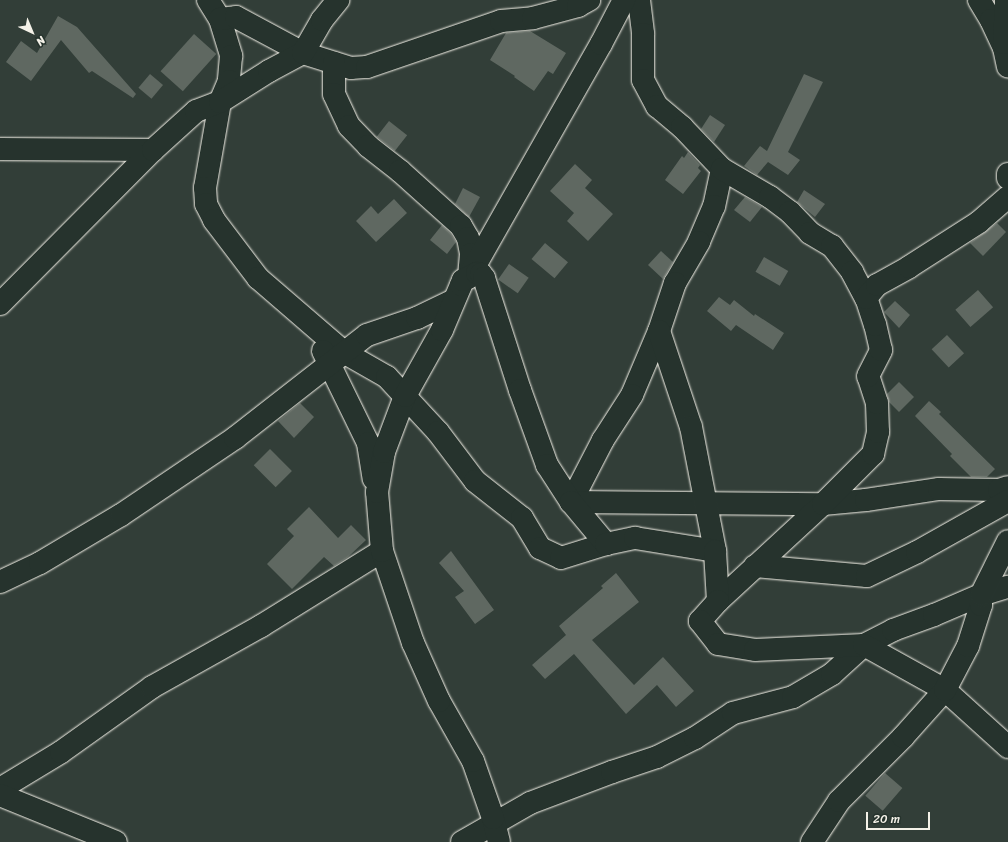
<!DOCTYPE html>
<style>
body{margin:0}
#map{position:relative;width:1008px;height:842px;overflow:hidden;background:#323e38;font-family:Sriracha,sans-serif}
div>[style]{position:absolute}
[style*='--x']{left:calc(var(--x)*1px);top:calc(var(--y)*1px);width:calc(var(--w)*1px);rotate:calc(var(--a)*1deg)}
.building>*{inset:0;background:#5f6861;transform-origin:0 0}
.roads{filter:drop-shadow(0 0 1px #f4f1e8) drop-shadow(0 0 1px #f4f1e8)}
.minor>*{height:22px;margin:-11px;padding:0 11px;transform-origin:11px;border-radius:11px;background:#26332d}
span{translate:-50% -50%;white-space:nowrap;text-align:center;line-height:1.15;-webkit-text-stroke:3px #26332d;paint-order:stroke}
.north{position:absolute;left:12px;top:12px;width:40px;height:40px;-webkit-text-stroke:3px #26332d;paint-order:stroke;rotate:136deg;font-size:11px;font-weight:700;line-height:16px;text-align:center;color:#f4f1e8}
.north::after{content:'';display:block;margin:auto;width:14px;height:18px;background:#f4f1e8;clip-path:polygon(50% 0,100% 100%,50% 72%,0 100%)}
.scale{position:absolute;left:866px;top:812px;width:64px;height:18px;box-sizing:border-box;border:2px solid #f4f1e8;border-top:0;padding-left:5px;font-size:12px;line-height:14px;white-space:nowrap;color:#f4f1e8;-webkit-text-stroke:3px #26332d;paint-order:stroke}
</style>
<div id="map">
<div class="building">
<i style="clip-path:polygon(58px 16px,77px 27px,136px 94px,133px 98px,92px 71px,89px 73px,61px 40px,31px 81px,6px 62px,21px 41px,37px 53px)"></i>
<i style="clip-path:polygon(530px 31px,566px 53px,553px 74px,548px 71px,534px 91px,514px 77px,515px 76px,490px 60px,506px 33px)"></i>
<i style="left:194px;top:34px;width:30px;height:50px;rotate:42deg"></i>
<i style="left:150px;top:74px;width:17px;height:18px;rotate:40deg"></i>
<i style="clip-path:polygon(804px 74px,823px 82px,788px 152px,800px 160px,788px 175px,768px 162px,757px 175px,744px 166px,760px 146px,767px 151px)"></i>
<i style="clip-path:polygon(710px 115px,725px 125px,714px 142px,701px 129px)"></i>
<i style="left:389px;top:121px;width:23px;height:20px;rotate:38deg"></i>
<i style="clip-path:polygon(688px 152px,700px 165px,698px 168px,701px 171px,683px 194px,665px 180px,682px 156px,684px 158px)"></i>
<i style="clip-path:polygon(575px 164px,592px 180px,585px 188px,613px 214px,588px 241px,567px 221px,574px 213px,550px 191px)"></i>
<i style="clip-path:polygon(463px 188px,480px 197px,469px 217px,455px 204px)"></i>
<i style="clip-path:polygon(804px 190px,825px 204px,815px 217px,797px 202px)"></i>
<i style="clip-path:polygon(745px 197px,762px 207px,750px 222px,734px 210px)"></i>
<i style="clip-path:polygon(394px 199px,407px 213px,376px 242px,356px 221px,371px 206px,378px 214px)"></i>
<i style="clip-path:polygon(997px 223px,1006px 232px,983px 256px,970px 243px)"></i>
<i style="clip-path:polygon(442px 225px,451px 234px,456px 242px,447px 254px,430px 240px)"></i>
<i style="left:545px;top:243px;width:30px;height:21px;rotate:40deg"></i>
<i style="clip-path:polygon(661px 251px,673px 262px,663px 279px,648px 265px)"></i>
<i style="left:764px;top:257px;width:28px;height:17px;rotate:30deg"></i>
<i style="left:509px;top:264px;width:24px;height:19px;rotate:35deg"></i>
<i style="left:978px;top:290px;width:23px;height:30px;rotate:49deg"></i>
<i style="clip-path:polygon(719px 297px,730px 305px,734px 300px,754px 316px,755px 314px,784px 333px,773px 350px,736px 325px,731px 331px,707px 311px)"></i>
<i style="clip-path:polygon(895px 301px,910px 315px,899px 328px,884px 312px)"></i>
<i style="left:947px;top:335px;width:25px;height:21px;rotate:47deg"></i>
<i style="clip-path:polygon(899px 382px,914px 397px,899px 412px,889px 402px,887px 394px)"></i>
<i style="clip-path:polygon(929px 401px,941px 412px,939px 414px,995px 469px,987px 477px,971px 477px,950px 456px,952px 454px,915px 416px)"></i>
<i style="clip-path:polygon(300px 403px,314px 417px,294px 438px,278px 421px)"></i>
<i style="left:270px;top:449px;width:31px;height:23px;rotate:45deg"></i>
<i style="clip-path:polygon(309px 507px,338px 538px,351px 525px,366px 540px,348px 557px,334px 566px,324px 557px,292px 589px,267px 564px,294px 536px,287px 529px)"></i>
<i style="clip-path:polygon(451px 551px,494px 610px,475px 624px,455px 597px,464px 591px,439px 563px)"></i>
<i style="clip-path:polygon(616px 573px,639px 602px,592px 640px,634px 685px,663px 657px,694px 691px,676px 707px,657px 685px,626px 714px,574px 654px,545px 679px,532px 665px,566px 635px,559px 626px,603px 588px,601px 586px)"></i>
<i style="left:885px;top:773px;width:23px;height:30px;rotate:41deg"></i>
</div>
<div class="roads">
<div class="minor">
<i style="--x:208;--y:0;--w:22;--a:58"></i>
<i style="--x:220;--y:19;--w:39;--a:73"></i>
<i style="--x:231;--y:56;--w:25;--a:95"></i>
<i style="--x:229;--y:81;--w:23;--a:113"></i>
<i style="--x:220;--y:102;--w:87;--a:99.9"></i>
<i style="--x:205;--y:188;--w:16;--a:86"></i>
<i style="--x:206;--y:204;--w:18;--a:63"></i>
<i style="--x:214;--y:220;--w:73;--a:52.8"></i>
<i style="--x:258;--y:278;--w:115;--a:40.8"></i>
<i style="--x:345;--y:353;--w:48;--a:29.7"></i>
<i style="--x:387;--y:377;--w:75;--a:47.2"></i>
<i style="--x:438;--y:432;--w:61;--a:52.9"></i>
<i style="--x:475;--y:481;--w:60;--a:38.2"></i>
<i style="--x:522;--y:518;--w:35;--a:59"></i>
<i style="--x:540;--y:548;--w:23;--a:25"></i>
<i style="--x:561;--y:558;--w:47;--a:-17.3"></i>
<i style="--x:639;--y:0;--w:34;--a:83"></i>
<i style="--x:643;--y:34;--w:46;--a:90"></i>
<i style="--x:643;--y:80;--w:30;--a:62"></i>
<i style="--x:657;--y:106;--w:33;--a:40"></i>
<i style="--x:682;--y:127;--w:58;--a:46.4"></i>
<i style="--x:722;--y:169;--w:38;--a:102"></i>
<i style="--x:714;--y:206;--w:39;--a:113"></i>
<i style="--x:699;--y:242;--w:48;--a:120.3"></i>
<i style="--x:675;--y:283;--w:51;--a:108.4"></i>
<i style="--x:659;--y:331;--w:69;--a:112.9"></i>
<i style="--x:632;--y:395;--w:54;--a:122.8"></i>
<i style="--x:603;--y:440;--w:70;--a:117.3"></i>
<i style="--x:571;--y:502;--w:252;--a:0.5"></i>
<i style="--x:823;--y:504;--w:43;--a:-5.3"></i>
<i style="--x:866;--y:500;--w:74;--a:-8.6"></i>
<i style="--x:939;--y:489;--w:60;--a:1"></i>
<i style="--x:999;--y:490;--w:9;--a:-18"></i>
<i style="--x:979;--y:0;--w:23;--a:59"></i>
<i style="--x:991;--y:20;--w:31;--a:65"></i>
<i style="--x:1004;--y:48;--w:19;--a:78"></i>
<i style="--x:220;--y:19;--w:16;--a:-7"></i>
<i style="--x:236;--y:17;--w:76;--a:28.2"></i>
<i style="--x:303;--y:53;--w:50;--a:17.4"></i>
<i style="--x:351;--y:68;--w:16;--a:-4"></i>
<i style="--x:367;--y:67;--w:142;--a:-18.9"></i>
<i style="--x:501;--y:21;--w:32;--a:-5"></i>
<i style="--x:533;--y:18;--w:47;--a:-14.9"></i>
<i style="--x:578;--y:6;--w:13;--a:-29"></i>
<i style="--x:1004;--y:43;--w:43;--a:-87.3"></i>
<i style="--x:334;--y:63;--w:31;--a:90"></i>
<i style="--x:334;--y:94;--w:35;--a:65"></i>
<i style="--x:349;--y:126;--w:28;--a:46"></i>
<i style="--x:368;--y:146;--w:41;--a:38"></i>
<i style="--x:400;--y:171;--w:82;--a:42"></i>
<i style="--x:461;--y:226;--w:14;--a:60"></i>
<i style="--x:468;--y:238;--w:16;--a:79"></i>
<i style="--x:471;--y:254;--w:21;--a:95"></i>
<i style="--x:0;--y:149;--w:153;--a:0.4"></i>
<i style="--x:722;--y:169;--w:56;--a:30.3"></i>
<i style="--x:770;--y:197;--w:25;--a:37"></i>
<i style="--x:790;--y:212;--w:29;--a:46"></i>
<i style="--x:810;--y:233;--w:26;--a:31"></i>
<i style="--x:832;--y:246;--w:33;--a:52"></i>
<i style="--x:852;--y:272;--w:30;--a:62"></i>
<i style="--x:1008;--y:174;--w:4;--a:90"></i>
<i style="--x:468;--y:278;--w:269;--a:-60.4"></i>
<i style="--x:601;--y:44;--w:50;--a:-62.4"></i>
<i style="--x:0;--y:304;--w:217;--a:-45.2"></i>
<i style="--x:153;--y:150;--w:58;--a:-42.2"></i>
<i style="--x:196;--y:111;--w:26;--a:-21"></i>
<i style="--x:220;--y:102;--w:58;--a:-32.3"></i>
<i style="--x:269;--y:71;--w:38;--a:-28"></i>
<i style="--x:303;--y:53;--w:38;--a:-60"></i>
<i style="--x:322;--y:20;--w:26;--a:-51"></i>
<i style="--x:659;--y:331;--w:101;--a:71.6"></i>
<i style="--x:691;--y:427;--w:126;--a:79"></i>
<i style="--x:323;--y:351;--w:102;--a:63.9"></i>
<i style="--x:368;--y:443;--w:36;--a:81"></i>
<i style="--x:755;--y:566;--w:112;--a:5.1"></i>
<i style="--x:867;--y:576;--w:55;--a:-25.6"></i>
<i style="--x:917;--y:552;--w:104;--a:-29.3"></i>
<i style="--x:0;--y:582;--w:44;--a:-25.4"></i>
<i style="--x:40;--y:563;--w:94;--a:-30.7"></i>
<i style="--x:121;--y:515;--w:138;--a:-34"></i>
<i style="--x:235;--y:438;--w:167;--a:-38"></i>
<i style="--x:367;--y:335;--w:53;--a:-18.8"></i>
<i style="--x:417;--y:318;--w:41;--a:-25.9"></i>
<i style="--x:718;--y:601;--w:143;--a:-42.7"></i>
<i style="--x:823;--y:504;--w:71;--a:-45"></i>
<i style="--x:873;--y:454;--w:23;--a:-77"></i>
<i style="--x:878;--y:432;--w:29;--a:-92"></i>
<i style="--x:877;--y:403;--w:28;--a:-108"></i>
<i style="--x:868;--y:376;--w:29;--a:-63"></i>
<i style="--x:881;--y:350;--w:26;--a:-103"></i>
<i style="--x:875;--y:325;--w:28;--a:-108"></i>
<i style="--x:866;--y:298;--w:17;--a:-50"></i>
<i style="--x:877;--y:285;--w:37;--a:-29"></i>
<i style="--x:909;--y:267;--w:83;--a:-32.7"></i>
<i style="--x:979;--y:222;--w:38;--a:-41"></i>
<i style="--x:0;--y:789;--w:71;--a:-31.2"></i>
<i style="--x:61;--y:752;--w:112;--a:-35.5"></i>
<i style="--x:152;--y:687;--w:125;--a:-29.2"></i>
<i style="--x:261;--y:626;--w:142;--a:-31.8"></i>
<i style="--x:0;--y:795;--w:125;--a:22.1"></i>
<i style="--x:462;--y:842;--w:78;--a:-29.8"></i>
<i style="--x:530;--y:803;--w:88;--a:-20.7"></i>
<i style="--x:612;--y:772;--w:47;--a:-18.4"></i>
<i style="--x:657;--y:757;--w:42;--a:-26.6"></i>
<i style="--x:695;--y:738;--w:45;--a:-33.3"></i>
<i style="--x:733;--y:713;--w:62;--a:-14.9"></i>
<i style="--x:793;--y:697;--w:45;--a:-30.5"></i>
<i style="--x:832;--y:674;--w:43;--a:-42.2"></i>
<i style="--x:864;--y:645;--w:33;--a:-27"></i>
<i style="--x:893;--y:630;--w:44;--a:-20.1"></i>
<i style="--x:934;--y:615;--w:51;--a:-23.1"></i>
<i style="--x:981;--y:595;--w:28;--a:-17"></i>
<i style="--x:499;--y:842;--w:25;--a:-104"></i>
<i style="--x:493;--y:818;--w:60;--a:-109.3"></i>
<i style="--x:473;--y:761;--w:69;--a:-119.5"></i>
<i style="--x:439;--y:701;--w:64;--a:-114.1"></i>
<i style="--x:413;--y:643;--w:97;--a:-108.6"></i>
<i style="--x:382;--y:551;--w:59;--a:-94.8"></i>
<i style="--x:377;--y:492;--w:41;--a:-80.1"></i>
<i style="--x:384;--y:452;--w:60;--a:-69.4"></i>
<i style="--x:405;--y:396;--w:76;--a:-60.7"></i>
<i style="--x:442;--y:330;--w:49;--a:-67.1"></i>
<i style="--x:461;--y:285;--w:5;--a:-68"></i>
<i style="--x:463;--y:280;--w:16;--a:-27"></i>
<i style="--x:477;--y:273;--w:4;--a:14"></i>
<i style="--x:481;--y:274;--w:5;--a:53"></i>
<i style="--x:484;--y:278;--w:118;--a:72.2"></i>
<i style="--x:520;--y:390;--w:80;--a:70.2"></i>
<i style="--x:547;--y:465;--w:44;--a:57"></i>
<i style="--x:571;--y:502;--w:55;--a:50.2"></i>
<i style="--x:606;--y:544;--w:30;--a:-12"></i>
<i style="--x:635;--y:538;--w:81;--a:9.2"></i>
<i style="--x:715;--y:551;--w:50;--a:86.6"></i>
<i style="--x:718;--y:601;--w:27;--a:132"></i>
<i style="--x:700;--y:621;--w:29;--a:52"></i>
<i style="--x:718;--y:644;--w:37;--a:9"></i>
<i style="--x:755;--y:650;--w:109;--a:-2.6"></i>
<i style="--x:864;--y:645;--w:93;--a:29.1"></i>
<i style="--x:945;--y:690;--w:85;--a:42.1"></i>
<i style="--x:812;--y:842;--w:49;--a:-56.6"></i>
<i style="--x:839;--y:801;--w:91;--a:-45"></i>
<i style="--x:903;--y:737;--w:63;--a:-48.2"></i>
<i style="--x:945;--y:690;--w:50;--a:-62.4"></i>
<i style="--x:968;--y:646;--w:43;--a:-72.4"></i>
<i style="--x:981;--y:605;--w:10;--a:-90"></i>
<i style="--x:981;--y:595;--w:60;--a:-63.4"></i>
</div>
</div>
<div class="north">N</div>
<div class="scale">20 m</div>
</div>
